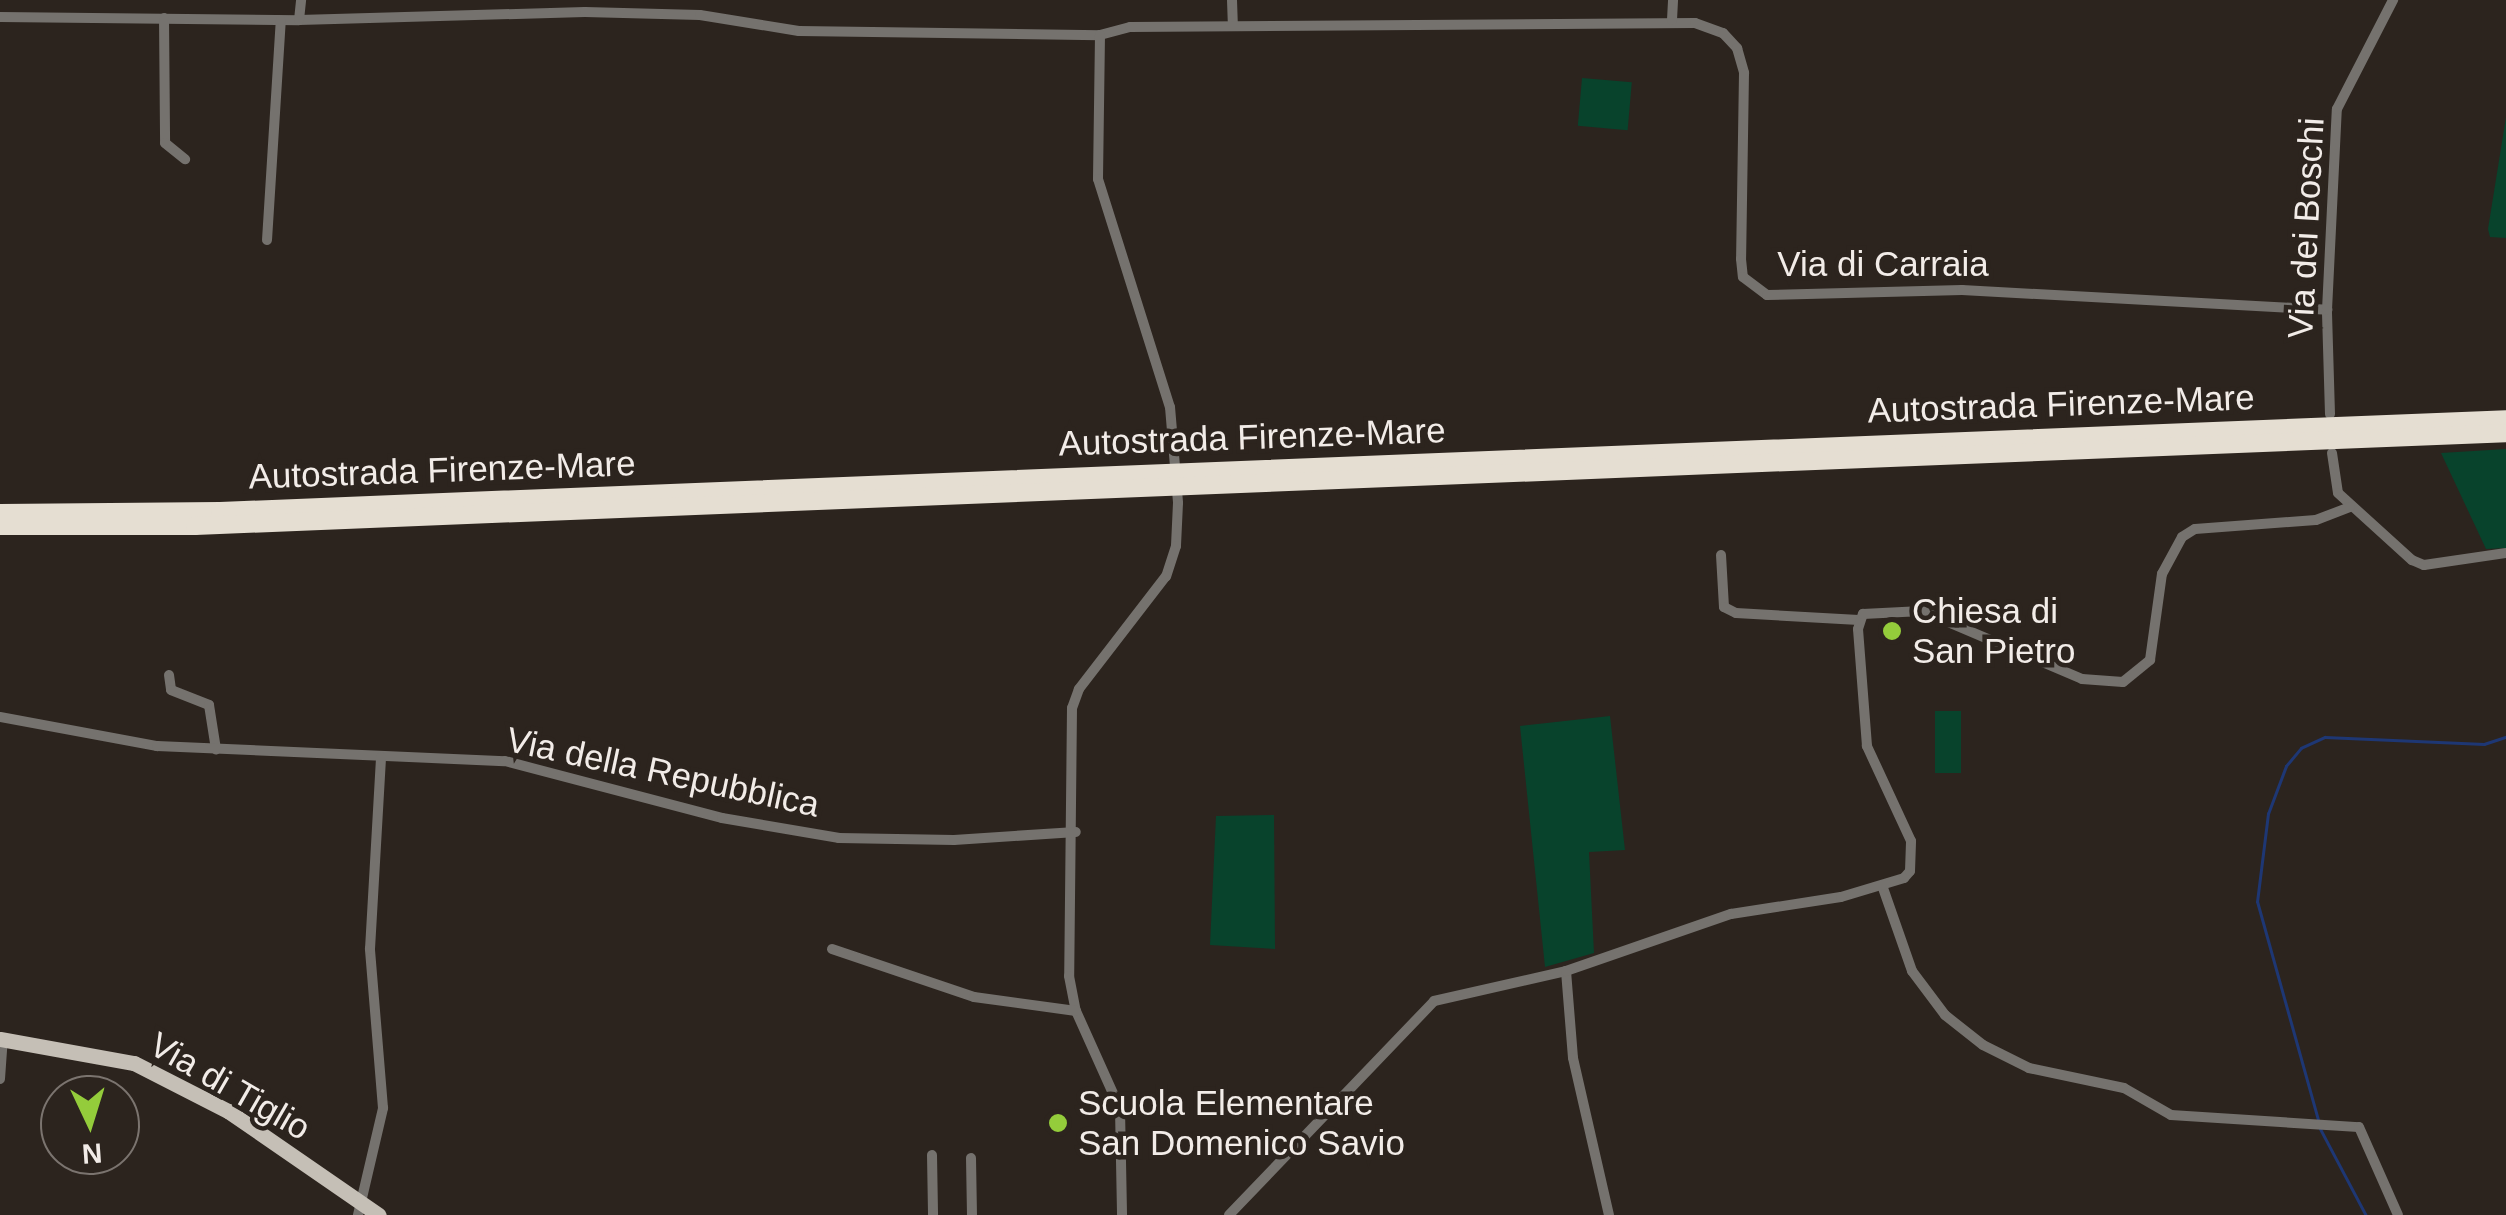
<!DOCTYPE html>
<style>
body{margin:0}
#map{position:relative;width:2506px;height:1215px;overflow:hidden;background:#2c241e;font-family:Helvetica,sans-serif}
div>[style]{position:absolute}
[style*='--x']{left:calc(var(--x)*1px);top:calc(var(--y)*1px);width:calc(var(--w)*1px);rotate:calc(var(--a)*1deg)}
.green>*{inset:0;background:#08432c;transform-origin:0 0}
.stream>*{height:2.5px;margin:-1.25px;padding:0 1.25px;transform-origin:1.25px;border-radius:1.25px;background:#1e3774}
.minor>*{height:10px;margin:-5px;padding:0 5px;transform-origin:5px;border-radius:5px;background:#75726e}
.primary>*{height:15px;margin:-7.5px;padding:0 7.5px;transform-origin:7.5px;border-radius:7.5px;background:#c5bfb6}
.motorway>*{height:18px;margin:-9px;padding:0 9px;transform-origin:9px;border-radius:9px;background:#e5ded2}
.dots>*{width:28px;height:28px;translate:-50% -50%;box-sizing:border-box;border:5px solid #2c241e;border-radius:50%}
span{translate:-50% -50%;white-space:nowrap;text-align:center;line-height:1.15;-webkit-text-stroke:9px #2c241e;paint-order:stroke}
.street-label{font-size:35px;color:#f2ece8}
.poi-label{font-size:35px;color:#f2ece8}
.left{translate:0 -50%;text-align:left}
.north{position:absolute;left:40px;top:1075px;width:100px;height:100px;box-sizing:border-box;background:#2c241e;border:2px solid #7b746f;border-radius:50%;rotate:176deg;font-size:28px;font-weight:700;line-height:40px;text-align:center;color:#f2ece8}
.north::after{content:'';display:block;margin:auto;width:35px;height:45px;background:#94cc3b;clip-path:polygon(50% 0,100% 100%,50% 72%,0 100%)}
</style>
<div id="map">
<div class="green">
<i style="left:1582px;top:78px;width:50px;height:48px;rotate:5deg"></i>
<i style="clip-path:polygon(2506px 117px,2506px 238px,2490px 237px,2488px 229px)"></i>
<i style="clip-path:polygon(2506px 449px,2506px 548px,2486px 549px,2441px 453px)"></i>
<i style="left:1935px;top:711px;width:26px;height:62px"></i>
<i style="clip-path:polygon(1610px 716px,1625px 850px,1589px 852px,1594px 953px,1545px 967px,1520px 726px)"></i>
<i style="clip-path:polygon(1274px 815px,1275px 949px,1210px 945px,1216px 816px)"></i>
</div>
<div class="stream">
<i style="--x:2318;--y:1120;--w:226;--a:-105.6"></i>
<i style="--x:2257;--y:902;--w:89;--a:-82.9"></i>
<i style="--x:2268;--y:814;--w:51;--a:-69.4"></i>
<i style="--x:2286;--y:766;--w:23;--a:-50"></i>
<i style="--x:2301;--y:748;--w:26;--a:-25"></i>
<i style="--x:2325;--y:737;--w:159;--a:2.5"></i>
<i style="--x:2484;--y:744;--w:23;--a:-18"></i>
<i style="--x:2320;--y:1128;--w:98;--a:62.1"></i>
</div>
<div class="minor">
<i style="--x:1232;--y:0;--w:26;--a:88"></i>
<i style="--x:0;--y:17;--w:299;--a:0.6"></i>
<i style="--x:299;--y:20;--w:286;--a:-1.6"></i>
<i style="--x:585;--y:12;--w:115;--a:1.5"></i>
<i style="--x:700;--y:15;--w:100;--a:9.2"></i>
<i style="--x:799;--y:31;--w:301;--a:0.8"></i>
<i style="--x:1100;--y:35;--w:31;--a:-15"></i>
<i style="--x:1130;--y:27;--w:565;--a:-0.41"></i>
<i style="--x:1695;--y:23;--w:30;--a:20"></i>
<i style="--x:1723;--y:33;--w:21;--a:47"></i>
<i style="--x:1737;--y:48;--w:26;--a:74"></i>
<i style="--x:1744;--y:73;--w:186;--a:90.9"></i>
<i style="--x:1741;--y:259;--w:18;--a:84"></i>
<i style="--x:1743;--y:277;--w:30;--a:37"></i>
<i style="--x:1767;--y:295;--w:195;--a:-1.5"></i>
<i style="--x:1962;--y:290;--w:366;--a:3.1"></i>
<i style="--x:164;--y:18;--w:125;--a:89.5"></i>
<i style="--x:165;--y:143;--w:26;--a:39"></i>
<i style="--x:299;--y:20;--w:20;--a:-84"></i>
<i style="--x:1672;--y:20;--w:20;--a:-87"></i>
<i style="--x:1100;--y:35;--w:144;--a:90.8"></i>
<i style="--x:1098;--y:179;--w:239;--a:72.5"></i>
<i style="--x:1170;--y:407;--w:96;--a:85.2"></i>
<i style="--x:1178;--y:503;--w:43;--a:92.7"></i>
<i style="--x:1176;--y:546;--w:32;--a:108"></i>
<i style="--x:1166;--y:576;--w:143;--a:127.6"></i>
<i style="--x:1079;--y:689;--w:20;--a:110"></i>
<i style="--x:1072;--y:708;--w:268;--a:90.6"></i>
<i style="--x:1069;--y:976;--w:36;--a:79"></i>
<i style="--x:1076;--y:1011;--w:107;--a:65.8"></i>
<i style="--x:1120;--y:1109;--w:106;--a:88.9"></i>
<i style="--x:267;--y:240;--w:220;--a:-86.4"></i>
<i style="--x:2330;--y:414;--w:104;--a:-91.7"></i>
<i style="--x:2327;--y:310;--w:201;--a:-87.2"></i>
<i style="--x:2337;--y:109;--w:123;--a:-62.8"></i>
<i style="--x:2332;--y:453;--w:40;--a:81.5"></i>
<i style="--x:2338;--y:493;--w:100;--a:42.2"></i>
<i style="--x:2412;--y:560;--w:13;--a:23"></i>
<i style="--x:2424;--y:565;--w:83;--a:-8.3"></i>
<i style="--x:1721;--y:555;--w:52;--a:86.7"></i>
<i style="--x:1724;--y:607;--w:13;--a:27"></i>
<i style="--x:1736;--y:613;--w:123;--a:3.3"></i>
<i style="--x:169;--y:675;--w:15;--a:82"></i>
<i style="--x:171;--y:690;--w:41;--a:21.5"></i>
<i style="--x:209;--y:705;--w:45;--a:81"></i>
<i style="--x:0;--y:717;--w:160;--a:10.5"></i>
<i style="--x:157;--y:746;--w:348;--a:2.5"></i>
<i style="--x:505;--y:761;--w:224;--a:14.7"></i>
<i style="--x:722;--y:818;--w:119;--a:9.7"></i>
<i style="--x:839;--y:838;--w:115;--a:1"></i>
<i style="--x:954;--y:840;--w:122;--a:-3.8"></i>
<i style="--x:1883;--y:888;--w:88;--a:70.7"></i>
<i style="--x:1912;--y:971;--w:55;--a:53.1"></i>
<i style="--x:1945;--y:1015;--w:48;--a:38.3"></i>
<i style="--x:1983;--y:1045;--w:51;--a:26.6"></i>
<i style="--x:2029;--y:1068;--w:97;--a:11.9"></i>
<i style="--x:2124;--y:1088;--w:54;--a:29.9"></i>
<i style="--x:2171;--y:1115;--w:188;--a:3.7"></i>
<i style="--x:2359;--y:1127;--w:96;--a:66.1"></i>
<i style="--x:832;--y:949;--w:150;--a:18.7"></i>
<i style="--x:974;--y:997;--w:103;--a:7.8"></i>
<i style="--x:1566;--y:971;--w:87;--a:85.4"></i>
<i style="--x:1573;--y:1058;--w:161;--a:77.1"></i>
<i style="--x:0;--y:1079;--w:39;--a:-86"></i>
<i style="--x:932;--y:1155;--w:60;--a:89"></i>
<i style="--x:971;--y:1158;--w:57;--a:89"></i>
<i style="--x:358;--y:1215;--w:110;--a:-76.8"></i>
<i style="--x:383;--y:1108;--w:160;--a:-94.7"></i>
<i style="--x:370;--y:949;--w:192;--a:-86.7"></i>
<i style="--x:1229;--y:1215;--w:296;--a:-46.2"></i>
<i style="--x:1434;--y:1001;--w:135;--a:-12.8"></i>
<i style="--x:1566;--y:971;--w:175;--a:-19.1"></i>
<i style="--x:1731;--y:914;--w:111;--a:-8.8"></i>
<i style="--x:1841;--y:897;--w:66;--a:-16.8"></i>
<i style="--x:1904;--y:878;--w:9;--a:-49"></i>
<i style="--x:1910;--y:871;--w:30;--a:-88"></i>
<i style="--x:1911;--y:841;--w:105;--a:-114.9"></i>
<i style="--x:1867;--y:746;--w:117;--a:-94.4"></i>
<i style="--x:1858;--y:629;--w:16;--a:-72"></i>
<i style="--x:1863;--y:614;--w:59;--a:-2.9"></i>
<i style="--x:1922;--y:611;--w:174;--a:23"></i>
<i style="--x:2082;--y:679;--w:41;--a:4.2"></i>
<i style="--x:2123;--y:682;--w:35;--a:-39"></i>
<i style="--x:2150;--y:660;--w:87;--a:-82.1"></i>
<i style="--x:2162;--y:574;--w:42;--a:-61.6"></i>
<i style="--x:2182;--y:537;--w:15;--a:-32"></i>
<i style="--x:2195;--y:529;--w:121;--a:-4.3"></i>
<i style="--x:2316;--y:520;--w:36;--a:-21"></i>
</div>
<div class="primary">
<i style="--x:0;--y:1039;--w:136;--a:10.2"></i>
<i style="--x:134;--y:1063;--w:106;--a:27.1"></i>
<i style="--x:228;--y:1111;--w:183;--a:34.6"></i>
</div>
<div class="motorway">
<i style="--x:0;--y:513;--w:220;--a:-0.5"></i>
<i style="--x:220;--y:511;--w:2288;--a:-2.3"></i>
<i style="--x:0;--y:526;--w:195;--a:0"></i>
<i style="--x:195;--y:526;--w:2313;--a:-2.3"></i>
</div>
<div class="dots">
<i style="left:1892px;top:631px;background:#94cc3b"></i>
<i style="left:1058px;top:1123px;background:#94cc3b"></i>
</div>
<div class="street-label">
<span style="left:2306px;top:228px;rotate:-87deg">Via dei Boschi</span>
<span style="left:1883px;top:264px">Via di Carraia</span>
<span style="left:2061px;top:404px;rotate:-2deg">Autostrada Firenze-Mare</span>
<span style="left:1252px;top:437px;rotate:-2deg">Autostrada Firenze-Mare</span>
<span style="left:442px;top:470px;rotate:-2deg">Autostrada Firenze-Mare</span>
<span style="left:663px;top:772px;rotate:12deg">Via della Repubblica</span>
<span style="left:230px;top:1086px;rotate:30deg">Via di Tiglio</span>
</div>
<div class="poi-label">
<span class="left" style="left:1912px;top:631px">Chiesa di<br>San Pietro</span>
<span class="left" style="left:1078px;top:1123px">Scuola Elementare<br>San Domenico Savio</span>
</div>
<div class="north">N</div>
</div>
